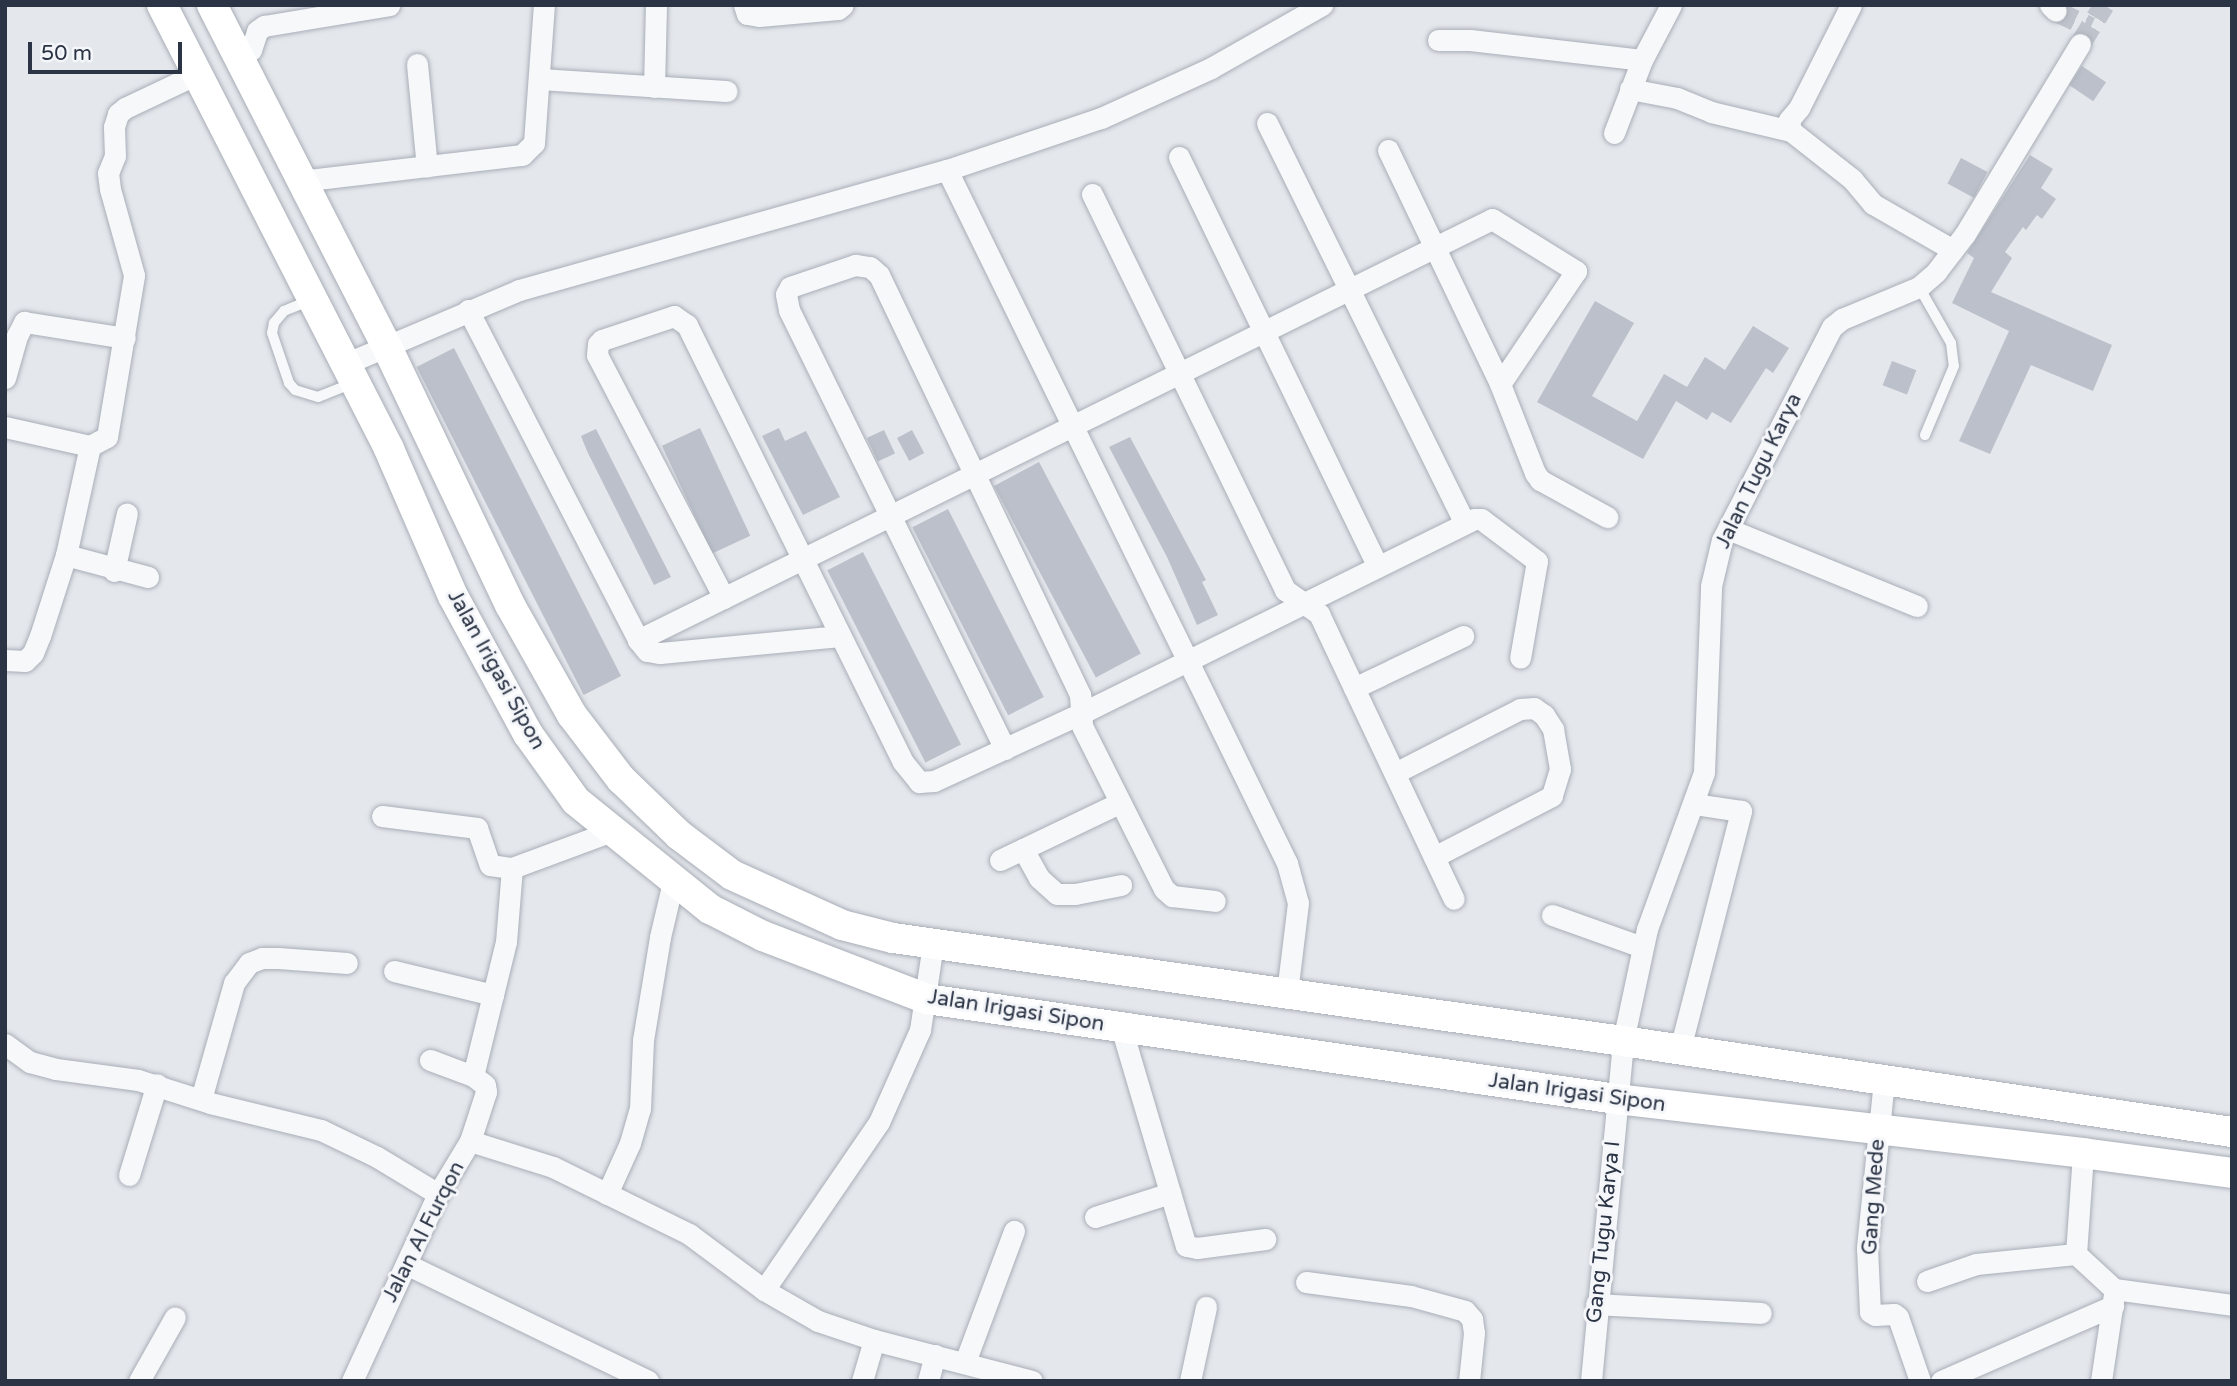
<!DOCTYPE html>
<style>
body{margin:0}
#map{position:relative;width:2237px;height:1386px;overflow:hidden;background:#e4e7ec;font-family:"Varela Round",sans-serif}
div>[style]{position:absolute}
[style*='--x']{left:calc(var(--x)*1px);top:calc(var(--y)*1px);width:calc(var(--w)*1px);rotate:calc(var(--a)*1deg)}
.building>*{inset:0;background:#bbc0ca;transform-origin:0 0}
.street-tunnel>*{height:21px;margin-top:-10.5px;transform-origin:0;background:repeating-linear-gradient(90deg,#bfc3cb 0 21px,transparent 0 31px)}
.roads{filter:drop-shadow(0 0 2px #a9aeb7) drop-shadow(0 0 2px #a9aeb7)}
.lane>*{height:10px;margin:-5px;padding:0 5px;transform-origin:5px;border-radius:5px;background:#f7f8fa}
.street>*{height:21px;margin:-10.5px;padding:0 10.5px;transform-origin:10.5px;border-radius:10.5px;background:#f7f8fa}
.secondary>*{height:30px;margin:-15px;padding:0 15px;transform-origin:15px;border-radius:15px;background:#fff}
span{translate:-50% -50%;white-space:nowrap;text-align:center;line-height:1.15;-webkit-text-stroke:6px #f4f6f9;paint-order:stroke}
.street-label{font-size:21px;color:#2b3445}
.frame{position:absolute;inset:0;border:7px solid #2b3445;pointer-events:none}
.scale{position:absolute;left:28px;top:42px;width:154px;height:32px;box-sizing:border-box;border:4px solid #2b3445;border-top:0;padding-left:9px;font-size:21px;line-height:24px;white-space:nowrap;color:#2b3445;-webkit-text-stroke:5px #f4f6f9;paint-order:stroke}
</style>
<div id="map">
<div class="building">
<i style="left:2082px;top:66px;width:29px;height:23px;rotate:34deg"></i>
<i style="clip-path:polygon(2030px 155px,2053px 169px,2041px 188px,2056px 199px,2042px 219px,2037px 215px,2026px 230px,2023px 227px,2005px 252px,2012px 258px,1991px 292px,2112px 345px,2093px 391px,2031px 365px,1990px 454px,1959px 441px,2009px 331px,1952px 303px,1974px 258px,1967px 253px)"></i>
<i style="left:1961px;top:158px;width:30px;height:29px;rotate:28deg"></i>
<i style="clip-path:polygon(1595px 301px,1634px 323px,1592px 396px,1637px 421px,1664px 374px,1687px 387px,1705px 357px,1725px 370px,1753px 326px,1789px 348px,1773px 373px,1766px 368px,1731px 423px,1712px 412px,1707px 420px,1676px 401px,1643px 459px,1537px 402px)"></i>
<i style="left:454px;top:348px;width:368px;height:42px;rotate:63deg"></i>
<i style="left:1892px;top:361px;width:26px;height:26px;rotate:21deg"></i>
<i style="left:700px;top:428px;width:119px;height:42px;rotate:65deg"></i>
<i style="clip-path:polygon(779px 428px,785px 441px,806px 431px,840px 497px,803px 515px,762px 436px)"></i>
<i style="clip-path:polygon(596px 429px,671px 577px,654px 585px,587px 451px,581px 436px)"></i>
<i style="left:884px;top:430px;width:26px;height:19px;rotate:65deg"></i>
<i style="left:912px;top:430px;width:26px;height:17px;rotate:62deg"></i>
<i style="clip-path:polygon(1130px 437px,1206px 580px,1202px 582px,1218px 615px,1197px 625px,1167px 557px,1109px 447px)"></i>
<i style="left:1039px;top:462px;width:217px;height:51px;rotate:62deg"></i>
<i style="left:948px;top:509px;width:211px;height:40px;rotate:63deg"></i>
<i style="left:863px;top:552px;width:216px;height:40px;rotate:63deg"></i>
</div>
<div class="street-tunnel">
<i style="--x:2056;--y:11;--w:38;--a:25"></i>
<i style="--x:2080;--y:44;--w:46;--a:-58.4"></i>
</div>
<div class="roads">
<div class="lane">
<i style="--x:1919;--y:287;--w:64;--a:60.3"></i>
<i style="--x:1951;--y:343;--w:23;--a:83"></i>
<i style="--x:1954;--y:366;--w:75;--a:112.8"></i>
<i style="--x:311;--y:300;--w:29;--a:158"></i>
<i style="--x:284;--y:311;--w:16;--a:130"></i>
<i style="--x:274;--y:323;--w:10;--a:101"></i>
<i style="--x:272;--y:333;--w:53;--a:71.2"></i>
<i style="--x:289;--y:383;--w:9;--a:49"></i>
<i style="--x:295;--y:390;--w:24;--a:17"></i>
<i style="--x:318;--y:397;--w:38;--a:-22"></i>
</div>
<div class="street">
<i style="--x:744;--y:5;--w:9;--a:72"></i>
<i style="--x:747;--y:14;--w:12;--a:9"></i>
<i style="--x:759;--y:16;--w:79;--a:-5.1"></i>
<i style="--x:838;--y:9;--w:6;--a:-39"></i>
<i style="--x:1851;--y:5;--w:115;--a:116.8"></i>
<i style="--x:1799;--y:108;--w:16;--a:130"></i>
<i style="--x:1789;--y:120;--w:11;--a:80"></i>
<i style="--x:1791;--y:131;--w:78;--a:38.2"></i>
<i style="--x:1852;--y:179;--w:33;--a:50"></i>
<i style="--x:1873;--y:204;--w:92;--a:29.9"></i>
<i style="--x:2050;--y:5;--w:8;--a:45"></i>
<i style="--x:1438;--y:40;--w:32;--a:0"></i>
<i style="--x:1470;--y:40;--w:173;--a:6.6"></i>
<i style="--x:237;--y:58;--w:16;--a:-30"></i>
<i style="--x:251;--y:50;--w:20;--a:-72"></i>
<i style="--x:257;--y:31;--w:9;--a:-36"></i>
<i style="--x:264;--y:26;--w:127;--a:-9.5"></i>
<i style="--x:417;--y:64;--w:103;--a:84.5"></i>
<i style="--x:539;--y:79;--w:188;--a:3.7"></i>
<i style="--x:654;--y:87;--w:82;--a:-88.6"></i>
<i style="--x:1630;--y:89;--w:48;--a:10.8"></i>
<i style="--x:1677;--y:98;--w:37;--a:22"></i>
<i style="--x:1711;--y:112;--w:82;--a:13.4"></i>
<i style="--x:1267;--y:123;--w:446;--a:63.7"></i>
<i style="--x:1614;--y:133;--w:78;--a:-69"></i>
<i style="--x:1642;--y:60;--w:62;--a:-62.2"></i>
<i style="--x:1388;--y:150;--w:259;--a:64.4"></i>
<i style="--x:1500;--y:384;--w:96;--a:68.5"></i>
<i style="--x:1535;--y:473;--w:9;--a:54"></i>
<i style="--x:1540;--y:480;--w:77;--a:28.9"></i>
<i style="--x:1179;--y:157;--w:455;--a:64.1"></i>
<i style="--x:947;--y:170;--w:772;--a:63.87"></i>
<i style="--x:1287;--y:863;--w:41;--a:74.6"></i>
<i style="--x:1298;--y:903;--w:90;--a:97"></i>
<i style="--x:300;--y:181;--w:224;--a:-6.7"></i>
<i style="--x:522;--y:155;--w:17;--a:-45"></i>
<i style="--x:534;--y:143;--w:138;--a:-85.9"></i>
<i style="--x:1092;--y:194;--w:441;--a:64"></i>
<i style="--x:1285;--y:590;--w:42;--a:35.2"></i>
<i style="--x:1319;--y:614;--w:315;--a:64.7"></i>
<i style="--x:468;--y:310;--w:371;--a:62.7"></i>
<i style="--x:638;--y:640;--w:14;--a:51"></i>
<i style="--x:647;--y:651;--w:13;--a:9"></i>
<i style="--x:660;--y:653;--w:181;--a:-5.4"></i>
<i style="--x:345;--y:364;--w:189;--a:-23"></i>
<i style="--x:519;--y:290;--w:445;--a:-15.7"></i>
<i style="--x:947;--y:170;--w:163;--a:-18.7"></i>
<i style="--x:1101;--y:118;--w:121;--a:-24.4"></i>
<i style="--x:1211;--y:68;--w:128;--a:-29.6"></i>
<i style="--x:5;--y:378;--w:44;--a:-74.1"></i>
<i style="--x:17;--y:336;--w:16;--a:-63"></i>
<i style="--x:24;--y:322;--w:102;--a:9"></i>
<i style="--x:5;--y:427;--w:87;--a:12.6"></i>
<i style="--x:90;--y:446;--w:19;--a:-28"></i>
<i style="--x:107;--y:437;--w:164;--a:-80.5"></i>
<i style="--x:134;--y:275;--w:89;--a:-105.6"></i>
<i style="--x:110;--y:189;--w:16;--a:-97"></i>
<i style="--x:108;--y:173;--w:18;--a:-68"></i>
<i style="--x:115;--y:156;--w:29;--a:-92"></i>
<i style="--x:114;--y:127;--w:14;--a:-73"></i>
<i style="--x:118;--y:114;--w:9;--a:-41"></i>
<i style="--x:125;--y:108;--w:80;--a:-25.3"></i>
<i style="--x:1728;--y:529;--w:204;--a:22.2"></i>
<i style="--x:66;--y:555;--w:85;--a:15"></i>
<i style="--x:114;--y:571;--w:59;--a:-77.4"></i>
<i style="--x:724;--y:598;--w:274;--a:-117.6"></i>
<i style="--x:597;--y:355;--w:11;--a:-85"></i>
<i style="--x:598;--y:344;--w:6;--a:-45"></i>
<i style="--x:602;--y:340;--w:76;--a:-18.4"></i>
<i style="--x:674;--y:316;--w:16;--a:35"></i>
<i style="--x:687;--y:325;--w:487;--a:63.7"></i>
<i style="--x:903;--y:762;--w:26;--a:51"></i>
<i style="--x:919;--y:782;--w:15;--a:-4"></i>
<i style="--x:934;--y:781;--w:163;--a:-24.7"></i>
<i style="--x:1082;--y:713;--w:437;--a:-26.3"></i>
<i style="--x:1474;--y:519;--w:7;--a:0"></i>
<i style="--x:1481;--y:519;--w:70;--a:36.9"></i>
<i style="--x:1537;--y:561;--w:98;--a:99.9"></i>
<i style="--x:638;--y:640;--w:952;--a:-26.24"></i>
<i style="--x:1492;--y:219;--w:99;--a:31.8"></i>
<i style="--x:1576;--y:271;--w:136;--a:123.9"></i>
<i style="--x:5;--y:660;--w:20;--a:3"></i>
<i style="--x:25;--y:661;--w:11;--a:-45"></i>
<i style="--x:33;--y:653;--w:18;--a:-68"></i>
<i style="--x:40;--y:636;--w:85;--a:-72.2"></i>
<i style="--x:66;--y:555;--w:112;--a:-77.6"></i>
<i style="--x:1354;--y:688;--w:121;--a:-25.5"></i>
<i style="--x:1005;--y:749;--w:489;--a:-116.2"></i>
<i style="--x:789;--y:310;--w:16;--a:-101"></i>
<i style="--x:786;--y:294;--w:8;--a:-60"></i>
<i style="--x:790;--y:287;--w:69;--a:-18.7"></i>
<i style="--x:855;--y:265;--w:15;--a:8"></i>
<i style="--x:870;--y:267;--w:12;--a:42"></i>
<i style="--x:879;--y:275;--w:466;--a:64.4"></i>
<i style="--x:1080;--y:695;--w:31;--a:86"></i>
<i style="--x:1082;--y:726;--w:182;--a:63.3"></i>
<i style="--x:1164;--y:889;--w:11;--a:41"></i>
<i style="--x:1172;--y:896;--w:43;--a:6.6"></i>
<i style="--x:1395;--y:773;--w:140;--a:-27.1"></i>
<i style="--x:1520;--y:709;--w:14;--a:-4"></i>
<i style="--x:1534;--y:708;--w:12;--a:35"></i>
<i style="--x:1544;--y:715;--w:17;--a:57"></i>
<i style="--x:1553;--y:729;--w:41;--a:80.1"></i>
<i style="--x:1560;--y:769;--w:28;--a:107"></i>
<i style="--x:1552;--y:796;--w:133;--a:152.7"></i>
<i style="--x:382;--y:816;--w:96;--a:7.2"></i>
<i style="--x:477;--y:828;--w:39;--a:71"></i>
<i style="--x:490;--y:865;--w:22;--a:8"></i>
<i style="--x:1023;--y:849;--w:33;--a:61"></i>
<i style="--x:1039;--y:878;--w:24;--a:42"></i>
<i style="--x:1057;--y:894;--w:18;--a:0"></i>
<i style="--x:1075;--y:894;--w:47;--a:-11.1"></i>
<i style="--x:1000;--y:860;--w:132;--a:-25.6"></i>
<i style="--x:1552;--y:915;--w:96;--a:19.6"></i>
<i style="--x:394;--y:971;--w:102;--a:13.6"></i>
<i style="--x:1121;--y:1027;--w:228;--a:73.5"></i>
<i style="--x:1186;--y:1246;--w:11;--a:10"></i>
<i style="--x:1197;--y:1248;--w:69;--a:-7.5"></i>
<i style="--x:5;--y:1044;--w:31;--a:36"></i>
<i style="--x:30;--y:1062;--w:27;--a:15"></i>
<i style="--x:56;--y:1069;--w:83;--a:7.6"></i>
<i style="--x:138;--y:1080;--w:76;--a:17.7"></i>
<i style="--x:210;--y:1103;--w:114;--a:13.7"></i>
<i style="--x:321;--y:1130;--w:62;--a:25.7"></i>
<i style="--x:377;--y:1157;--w:71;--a:31.2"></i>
<i style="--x:1680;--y:1049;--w:246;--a:-75.6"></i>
<i style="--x:1741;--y:811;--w:48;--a:-171.5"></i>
<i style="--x:473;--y:1076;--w:138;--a:-76.2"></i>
<i style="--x:506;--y:942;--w:74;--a:-85.4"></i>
<i style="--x:512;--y:868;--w:107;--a:-20.3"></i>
<i style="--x:1884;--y:1080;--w:169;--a:95.8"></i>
<i style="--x:1867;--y:1248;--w:64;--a:87.3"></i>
<i style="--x:1870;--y:1312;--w:6;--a:31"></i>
<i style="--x:1875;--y:1315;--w:19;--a:-3"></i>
<i style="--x:1894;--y:1314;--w:5;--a:37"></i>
<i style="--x:1898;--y:1317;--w:68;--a:71"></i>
<i style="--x:201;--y:1099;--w:121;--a:-74.1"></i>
<i style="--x:234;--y:983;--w:25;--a:-53"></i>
<i style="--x:249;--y:963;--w:14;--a:-21"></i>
<i style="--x:262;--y:958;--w:16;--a:0"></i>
<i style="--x:278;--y:958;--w:69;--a:4.1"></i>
<i style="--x:470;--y:1141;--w:87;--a:17.4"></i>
<i style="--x:553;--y:1167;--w:152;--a:26.2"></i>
<i style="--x:689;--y:1234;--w:94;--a:36.7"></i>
<i style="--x:764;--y:1290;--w:62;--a:29.9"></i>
<i style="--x:818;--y:1321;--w:59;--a:18.7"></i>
<i style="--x:874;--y:1340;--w:163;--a:14.5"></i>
<i style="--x:129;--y:1175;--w:95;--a:-72.9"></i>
<i style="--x:607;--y:1194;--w:56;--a:-65.7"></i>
<i style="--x:630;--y:1143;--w:35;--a:-74"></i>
<i style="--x:640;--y:1109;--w:69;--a:-87.5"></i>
<i style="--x:643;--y:1040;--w:104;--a:-80.6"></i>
<i style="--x:660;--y:937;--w:57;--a:-76.7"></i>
<i style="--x:1095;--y:1217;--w:79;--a:-17.7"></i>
<i style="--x:2076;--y:1254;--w:101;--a:-86"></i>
<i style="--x:406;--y:1264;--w:269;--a:25.8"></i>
<i style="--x:1927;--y:1281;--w:52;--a:-19.1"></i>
<i style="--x:1976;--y:1264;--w:100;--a:-5.7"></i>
<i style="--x:2076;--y:1254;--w:52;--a:42.6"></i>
<i style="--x:2114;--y:1289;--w:119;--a:7.7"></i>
<i style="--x:1306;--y:1282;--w:106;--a:7.6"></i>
<i style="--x:1411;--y:1296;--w:56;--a:15.5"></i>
<i style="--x:1465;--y:1311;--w:11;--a:49"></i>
<i style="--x:1472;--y:1319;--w:14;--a:82"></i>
<i style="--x:1474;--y:1333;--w:48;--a:95.9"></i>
<i style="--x:764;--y:1290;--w:204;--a:-55.6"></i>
<i style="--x:879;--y:1122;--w:101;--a:-66"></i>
<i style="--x:920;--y:1030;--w:87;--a:-81.4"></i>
<i style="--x:1596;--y:1304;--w:165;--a:3.1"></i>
<i style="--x:965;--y:1362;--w:140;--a:-69.5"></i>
<i style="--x:139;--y:1381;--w:73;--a:-60.6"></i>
<i style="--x:352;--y:1381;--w:206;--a:-65.3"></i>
<i style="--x:438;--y:1194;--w:62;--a:-58.9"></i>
<i style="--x:470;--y:1141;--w:52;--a:-71.9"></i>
<i style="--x:486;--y:1092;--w:7;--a:-98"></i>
<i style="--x:485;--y:1085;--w:15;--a:-143"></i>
<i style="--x:473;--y:1076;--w:46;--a:-159.6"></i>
<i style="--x:862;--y:1381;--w:43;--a:-73.7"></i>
<i style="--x:928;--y:1381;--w:27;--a:-75"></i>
<i style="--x:1190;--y:1381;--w:76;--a:-77.8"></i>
<i style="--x:1591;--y:1381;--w:342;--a:-84.6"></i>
<i style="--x:1623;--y:1041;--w:115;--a:-77.9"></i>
<i style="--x:1647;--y:929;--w:167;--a:-70"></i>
<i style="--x:1704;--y:772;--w:186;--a:-87.8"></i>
<i style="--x:1711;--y:586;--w:47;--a:-76.6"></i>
<i style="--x:1722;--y:540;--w:240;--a:-62.7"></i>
<i style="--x:1832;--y:327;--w:13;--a:-39"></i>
<i style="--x:1842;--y:319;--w:83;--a:-22.6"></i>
<i style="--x:1919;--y:287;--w:23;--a:-41"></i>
<i style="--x:1936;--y:272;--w:48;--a:-52.7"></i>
<i style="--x:1965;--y:234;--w:222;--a:-58.8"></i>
<i style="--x:1941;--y:1381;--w:188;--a:-23.6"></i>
<i style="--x:2101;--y:1381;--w:88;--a:-81.5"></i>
</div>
<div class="secondary">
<i style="--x:162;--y:5;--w:499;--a:62.9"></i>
<i style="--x:389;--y:449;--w:160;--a:66.5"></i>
<i style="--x:453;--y:596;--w:157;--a:61.5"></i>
<i style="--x:528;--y:734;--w:82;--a:54.4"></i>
<i style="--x:576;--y:801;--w:172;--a:38.9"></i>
<i style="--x:710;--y:909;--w:59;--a:27"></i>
<i style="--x:763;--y:936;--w:176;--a:21"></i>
<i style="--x:927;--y:999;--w:697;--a:8.25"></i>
<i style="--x:1617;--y:1099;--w:469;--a:6.6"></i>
<i style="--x:2083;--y:1153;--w:150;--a:7.6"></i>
<i style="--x:212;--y:5;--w:384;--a:62.9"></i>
<i style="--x:387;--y:347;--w:286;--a:64.5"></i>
<i style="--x:510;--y:605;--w:126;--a:60.6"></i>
<i style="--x:572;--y:715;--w:81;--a:52.6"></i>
<i style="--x:621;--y:779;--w:81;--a:44"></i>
<i style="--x:679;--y:835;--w:66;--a:37"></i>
<i style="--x:732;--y:875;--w:121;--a:24.4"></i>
<i style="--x:842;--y:925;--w:53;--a:14.3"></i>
<i style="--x:893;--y:938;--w:737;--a:8.03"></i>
<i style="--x:1623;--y:1041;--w:616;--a:8.5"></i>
</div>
</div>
<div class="street-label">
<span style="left:1759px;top:471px;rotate:-64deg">Jalan Tugu Karya</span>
<span style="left:496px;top:670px;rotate:61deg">Jalan Irigasi Sipon</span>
<span style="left:1016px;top:1011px;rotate:9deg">Jalan Irigasi Sipon</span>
<span style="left:1577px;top:1093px;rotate:8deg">Jalan Irigasi Sipon</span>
<span style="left:1874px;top:1197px;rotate:-86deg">Gang Mede</span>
<span style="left:424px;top:1232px;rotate:-63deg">Jalan Al Furqon</span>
<span style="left:1604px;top:1232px;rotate:-84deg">Gang Tugu Karya I</span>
</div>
<div class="frame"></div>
<div class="scale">50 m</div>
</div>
